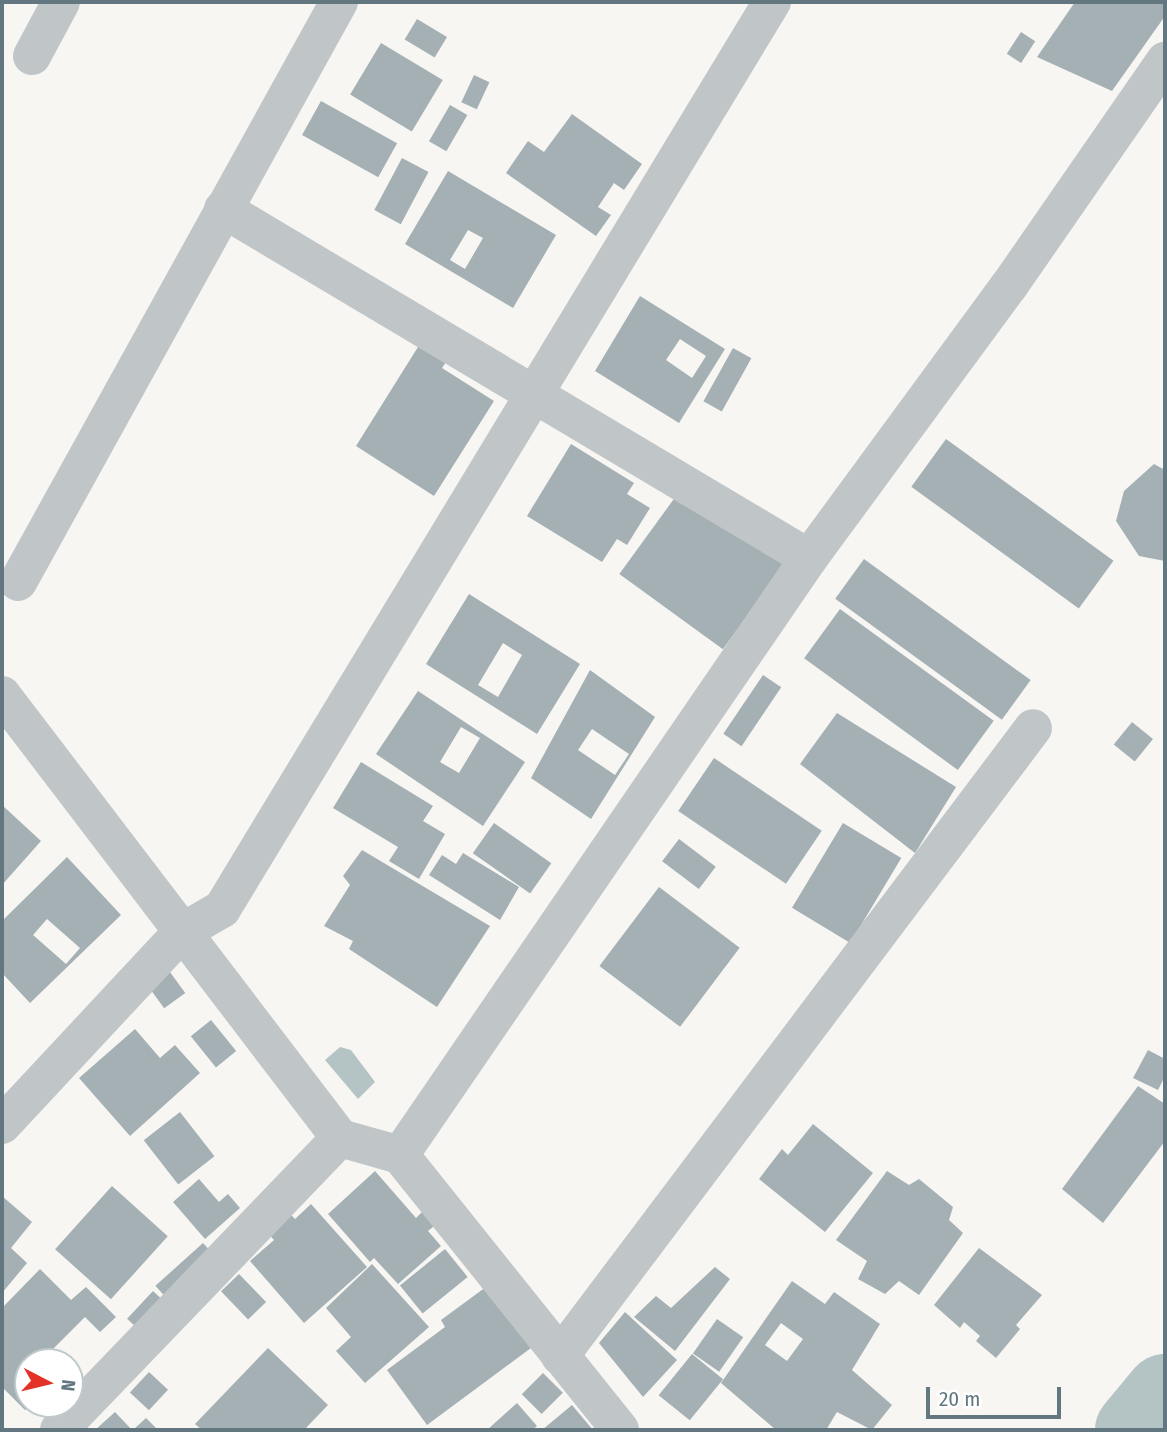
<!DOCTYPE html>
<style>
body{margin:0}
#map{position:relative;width:1167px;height:1432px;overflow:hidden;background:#f7f6f3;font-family:"Fira Sans Condensed",sans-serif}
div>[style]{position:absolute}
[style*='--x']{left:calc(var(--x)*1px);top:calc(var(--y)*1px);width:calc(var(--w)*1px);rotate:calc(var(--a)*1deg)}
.water>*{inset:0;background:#b4c4c5}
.river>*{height:80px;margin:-40px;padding:0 40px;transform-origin:40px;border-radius:40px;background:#b4c4c5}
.building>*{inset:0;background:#a4b0b3;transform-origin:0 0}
.minor>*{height:38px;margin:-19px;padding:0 19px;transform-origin:19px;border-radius:19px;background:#c0c5c8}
span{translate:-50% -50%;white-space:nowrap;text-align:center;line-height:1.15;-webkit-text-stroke:7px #fff;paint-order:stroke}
.frame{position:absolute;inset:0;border:4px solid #62777f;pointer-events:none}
.north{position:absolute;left:14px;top:1348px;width:70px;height:70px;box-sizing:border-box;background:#fff;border:2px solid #c0c9cc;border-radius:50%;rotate:97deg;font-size:19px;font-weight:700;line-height:28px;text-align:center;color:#62777f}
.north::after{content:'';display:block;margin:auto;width:24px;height:32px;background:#e33227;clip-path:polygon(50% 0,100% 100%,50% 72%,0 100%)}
.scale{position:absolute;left:926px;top:1387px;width:135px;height:32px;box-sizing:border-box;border:4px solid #62777f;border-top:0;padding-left:9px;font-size:21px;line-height:24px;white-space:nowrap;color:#62777f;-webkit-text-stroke:5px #fff;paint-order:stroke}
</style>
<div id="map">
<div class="water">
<i style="clip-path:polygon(340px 1047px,351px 1050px,375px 1082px,358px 1099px,325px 1060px)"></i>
</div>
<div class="river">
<i style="--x:1135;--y:1430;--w:47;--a:-50.2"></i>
</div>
<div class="building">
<i style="clip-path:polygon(1075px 2px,1165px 2px,1165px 16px,1112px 91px,1037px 57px)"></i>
<i style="left:417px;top:19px;width:35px;height:24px;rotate:31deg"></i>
<i style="left:1021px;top:32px;width:17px;height:26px;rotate:33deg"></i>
<i style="left:381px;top:43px;width:72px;height:60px;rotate:31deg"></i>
<i style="left:474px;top:75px;width:17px;height:30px;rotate:25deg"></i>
<i style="left:321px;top:101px;width:87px;height:39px;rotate:29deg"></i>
<i style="left:450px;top:105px;width:20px;height:42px;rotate:30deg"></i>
<i style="clip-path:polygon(572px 114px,642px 164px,624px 190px,614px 183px,598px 207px,611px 215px,596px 236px,506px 173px,528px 141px,544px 152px)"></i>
<i style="left:402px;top:158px;width:30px;height:59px;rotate:28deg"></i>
<i style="clip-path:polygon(evenodd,448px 171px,556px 235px,513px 308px,405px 244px,448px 171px,468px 230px,483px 238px,465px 269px,450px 260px,468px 230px)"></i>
<i style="clip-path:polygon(evenodd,640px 296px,725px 349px,679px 423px,595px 371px,640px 296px,680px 339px,706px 356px,692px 378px,666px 360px,680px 339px)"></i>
<i style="clip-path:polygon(423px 339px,450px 356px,442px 368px,494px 401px,434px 496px,356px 446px)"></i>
<i style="left:733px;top:348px;width:21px;height:61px;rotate:29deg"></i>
<i style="left:946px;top:439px;width:207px;height:59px;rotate:36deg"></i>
<i style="clip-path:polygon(571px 444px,634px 483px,627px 494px,650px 508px,627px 545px,617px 539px,602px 562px,527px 516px)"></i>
<i style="clip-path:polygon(1154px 464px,1165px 470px,1165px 561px,1139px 556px,1116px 521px,1124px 491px)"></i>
<i style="left:684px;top:485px;width:128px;height:110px;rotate:36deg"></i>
<i style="left:864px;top:559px;width:206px;height:49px;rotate:36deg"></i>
<i style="clip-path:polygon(evenodd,469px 594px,580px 664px,537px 734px,426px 664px,469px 594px,503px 643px,522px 655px,498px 697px,478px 685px,503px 643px)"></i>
<i style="left:840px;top:609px;width:190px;height:61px;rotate:36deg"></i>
<i style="clip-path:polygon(evenodd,590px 670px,655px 717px,591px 819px,531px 778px,590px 670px,592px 729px,629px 754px,615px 775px,578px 750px,592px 729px)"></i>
<i style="left:763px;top:675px;width:22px;height:71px;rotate:34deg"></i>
<i style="clip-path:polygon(evenodd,418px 691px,525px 762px,483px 826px,376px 754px,418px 691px,461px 727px,480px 738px,459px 773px,440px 762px,461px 727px)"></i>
<i style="clip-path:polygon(837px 713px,956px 787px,915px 853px,800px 764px)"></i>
<i style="left:1132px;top:722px;width:27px;height:29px;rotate:39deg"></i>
<i style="left:714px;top:758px;width:130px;height:64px;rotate:34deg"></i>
<i style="clip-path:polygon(361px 762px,433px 806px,423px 821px,445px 834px,419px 879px,389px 861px,398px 847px,333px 808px)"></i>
<i style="clip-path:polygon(2px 805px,41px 841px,2px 885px)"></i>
<i style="left:494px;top:823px;width:70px;height:37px;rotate:35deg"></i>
<i style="left:843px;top:823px;width:68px;height:99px;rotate:31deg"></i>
<i style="left:679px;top:839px;width:46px;height:28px;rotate:37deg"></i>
<i style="clip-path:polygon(362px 850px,490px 926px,437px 1007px,349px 949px,353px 941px,324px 926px,350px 885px,343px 876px)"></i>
<i style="clip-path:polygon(463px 853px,519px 887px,500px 920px,429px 875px,442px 855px,456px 864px)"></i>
<i style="clip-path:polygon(evenodd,67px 857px,121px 915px,30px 1003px,2px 973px,2px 921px,67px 857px,47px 919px,80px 948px,66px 964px,33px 935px,47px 919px)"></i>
<i style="left:659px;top:887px;width:101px;height:99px;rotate:37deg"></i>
<i style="left:167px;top:968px;width:31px;height:26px;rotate:54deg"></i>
<i style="left:211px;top:1020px;width:40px;height:26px;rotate:51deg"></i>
<i style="clip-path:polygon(135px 1029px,160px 1058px,175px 1045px,200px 1073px,130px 1136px,79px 1078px)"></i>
<i style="clip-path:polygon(1148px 1050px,1165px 1059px,1165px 1076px,1158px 1090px,1133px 1078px)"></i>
<i style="clip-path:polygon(1138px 1086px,1165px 1104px,1165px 1141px,1103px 1223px,1062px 1189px)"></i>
<i style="left:180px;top:1112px;width:56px;height:46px;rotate:52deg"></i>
<i style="clip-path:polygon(813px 1124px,873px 1173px,825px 1232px,759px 1179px,782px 1149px,788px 1155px)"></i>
<i style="clip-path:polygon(375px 1171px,416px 1218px,422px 1212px,434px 1226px,428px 1231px,441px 1246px,398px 1284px,374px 1258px,370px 1262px,328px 1214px)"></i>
<i style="clip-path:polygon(887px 1171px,909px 1185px,919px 1179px,953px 1207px,949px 1220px,963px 1233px,919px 1295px,899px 1281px,885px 1294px,858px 1279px,867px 1261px,836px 1240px)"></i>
<i style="clip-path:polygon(199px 1179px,219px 1202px,228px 1194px,240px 1208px,205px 1239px,173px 1202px)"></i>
<i style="left:112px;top:1186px;width:75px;height:85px;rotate:42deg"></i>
<i style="clip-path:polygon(2px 1196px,32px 1222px,11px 1248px,27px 1263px,2px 1293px)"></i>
<i style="clip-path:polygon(311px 1204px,367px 1267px,304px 1323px,250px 1261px,274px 1240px,260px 1224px,282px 1205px,295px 1219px)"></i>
<i style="left:203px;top:1243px;width:24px;height:64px;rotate:48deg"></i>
<i style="clip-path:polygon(979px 1248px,1042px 1295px,1016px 1325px,1020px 1329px,996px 1358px,976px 1341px,980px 1336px,964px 1322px,960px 1328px,934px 1305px)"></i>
<i style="left:445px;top:1249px;width:36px;height:58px;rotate:51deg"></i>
<i style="clip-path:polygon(372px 1264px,429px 1327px,365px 1383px,336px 1351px,351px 1337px,326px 1308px)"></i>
<i style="clip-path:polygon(715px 1267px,730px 1279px,675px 1351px,634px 1317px,656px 1296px,671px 1308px)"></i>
<i style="clip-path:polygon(40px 1269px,71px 1300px,86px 1287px,116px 1317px,100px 1332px,85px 1317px,40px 1362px,28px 1362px,28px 1404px,33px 1404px,25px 1410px,2px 1387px,2px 1308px)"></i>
<i style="left:239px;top:1274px;width:39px;height:25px;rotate:46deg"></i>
<i style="clip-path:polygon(evenodd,792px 1281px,825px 1304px,834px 1292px,880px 1324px,852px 1370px,892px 1405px,872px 1430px,837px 1412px,826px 1430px,776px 1430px,721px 1383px,792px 1281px,781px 1323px,803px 1339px,787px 1361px,765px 1345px,781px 1323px)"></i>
<i style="clip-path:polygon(490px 1284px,535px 1345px,427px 1425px,387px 1370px,445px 1327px,441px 1320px)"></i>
<i style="left:153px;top:1291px;width:25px;height:38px;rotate:43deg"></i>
<i style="clip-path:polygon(625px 1312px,677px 1360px,643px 1397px,599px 1343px)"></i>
<i style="left:717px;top:1319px;width:32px;height:42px;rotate:35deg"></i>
<i style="clip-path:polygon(268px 1348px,328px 1405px,304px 1430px,202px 1430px,195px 1424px)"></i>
<i style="left:692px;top:1354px;width:40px;height:53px;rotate:39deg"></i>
<i style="left:149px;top:1372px;width:26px;height:28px;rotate:43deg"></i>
<i style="left:543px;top:1373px;width:28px;height:30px;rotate:45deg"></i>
<i style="clip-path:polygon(517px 1403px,537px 1426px,532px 1430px,487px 1430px)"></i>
<i style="clip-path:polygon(572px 1405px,593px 1430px,542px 1430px)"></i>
<i style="clip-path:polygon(115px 1412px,132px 1430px,95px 1430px)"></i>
<i style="clip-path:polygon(146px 1418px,158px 1430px,133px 1430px)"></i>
</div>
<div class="minor">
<i style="--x:32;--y:56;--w:61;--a:-61.8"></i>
<i style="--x:223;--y:209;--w:682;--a:30.78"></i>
<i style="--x:18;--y:582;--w:663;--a:-61.04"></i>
<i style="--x:2;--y:695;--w:557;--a:52.66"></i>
<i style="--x:340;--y:1138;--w:62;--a:15.8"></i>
<i style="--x:400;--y:1155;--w:352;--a:51.3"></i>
<i style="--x:2;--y:1125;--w:264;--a:-47"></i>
<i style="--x:182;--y:932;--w:46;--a:-29.9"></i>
<i style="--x:222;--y:909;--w:1061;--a:-58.77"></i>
<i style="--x:400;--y:1155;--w:724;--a:-55.59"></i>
<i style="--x:809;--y:558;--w:338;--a:-53.7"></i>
<i style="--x:1009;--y:286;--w:274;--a:-55.3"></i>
<i style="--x:560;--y:1356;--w:786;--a:-53.01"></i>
<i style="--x:59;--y:1430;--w:405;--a:-46.1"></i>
</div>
<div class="frame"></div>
<div class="north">N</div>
<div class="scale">20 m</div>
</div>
